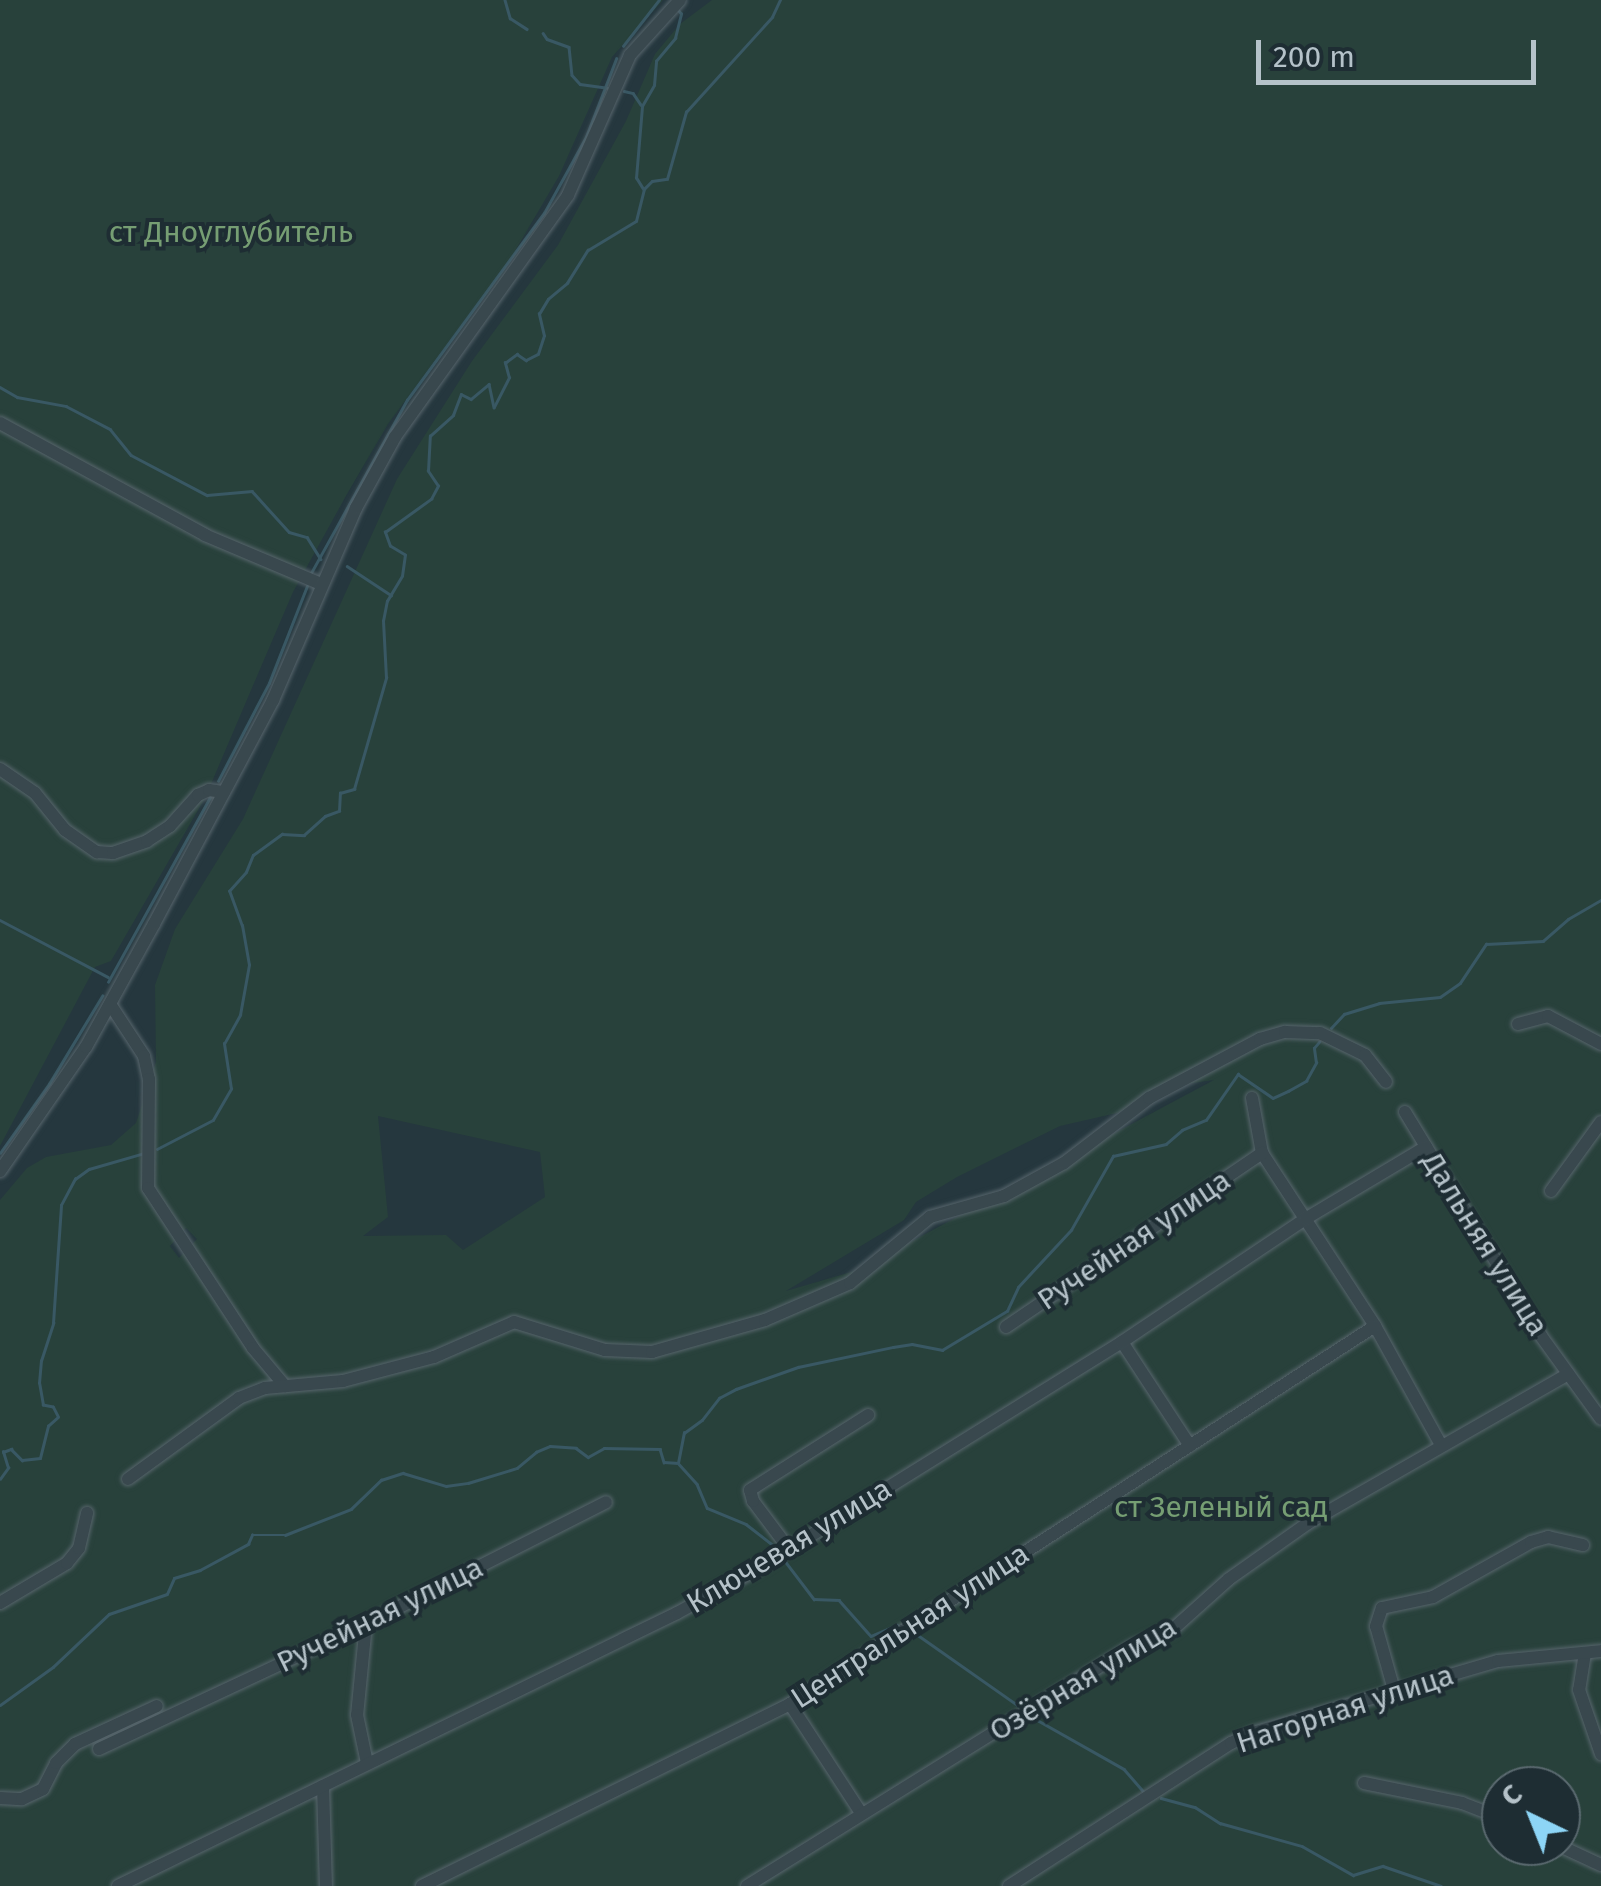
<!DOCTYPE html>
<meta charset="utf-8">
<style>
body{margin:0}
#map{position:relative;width:1601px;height:1886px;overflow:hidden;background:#25373e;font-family:"Fira Sans",sans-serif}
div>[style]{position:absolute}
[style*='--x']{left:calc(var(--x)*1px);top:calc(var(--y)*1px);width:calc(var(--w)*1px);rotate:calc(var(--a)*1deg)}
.green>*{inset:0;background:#28413b}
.stream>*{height:2.5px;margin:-1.25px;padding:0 1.25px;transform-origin:1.25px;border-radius:1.25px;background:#395864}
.roads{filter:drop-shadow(0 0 2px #57656c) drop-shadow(0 0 2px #57656c)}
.minor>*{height:12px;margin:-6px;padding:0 6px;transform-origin:6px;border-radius:6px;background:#39484e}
span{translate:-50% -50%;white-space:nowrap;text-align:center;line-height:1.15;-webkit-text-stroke:8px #1e2d33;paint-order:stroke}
.park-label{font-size:30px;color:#769e73}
.street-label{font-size:30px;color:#b5c2c9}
.north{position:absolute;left:1481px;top:1766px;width:100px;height:100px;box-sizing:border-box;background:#1e2d33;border:2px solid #5a696f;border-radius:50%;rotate:317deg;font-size:28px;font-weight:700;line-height:40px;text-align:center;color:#b5c2c9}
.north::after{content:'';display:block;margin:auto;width:35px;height:45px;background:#8dd5f6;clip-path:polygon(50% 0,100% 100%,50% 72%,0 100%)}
.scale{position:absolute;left:1256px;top:40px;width:280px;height:45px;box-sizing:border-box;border:5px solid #b5c2c9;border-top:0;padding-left:12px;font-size:30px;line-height:35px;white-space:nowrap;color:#b5c2c9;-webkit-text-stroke:8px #1e2d33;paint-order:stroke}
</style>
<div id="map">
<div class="green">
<i style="clip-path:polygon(0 0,663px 0,612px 57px,559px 176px,512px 256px,388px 424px,347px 494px,293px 592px,205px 798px,111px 961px,95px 967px,0 1146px)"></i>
<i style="clip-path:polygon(evenodd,712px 0,1601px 0,1601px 1886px,0 1886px,0 1200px,27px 1168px,46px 1157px,111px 1145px,136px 1123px,156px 1062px,155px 985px,175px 929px,243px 819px,397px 479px,472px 361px,558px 245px,626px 121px,655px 54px,680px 24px,712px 0,1214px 1080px,858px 1270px,786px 1291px,904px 1220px,916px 1202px,957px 1177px,1060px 1126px,1117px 1113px,1186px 1084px,1214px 1080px,712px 0,378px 1116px,540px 1152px,545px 1197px,463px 1250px,446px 1235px,363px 1236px,388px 1217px,378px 1116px,712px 0,186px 1228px,197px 1239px,179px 1258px,170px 1246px,186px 1228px,712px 0,1501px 1786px,1561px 1786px,1561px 1846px,1501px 1846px,1501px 1786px)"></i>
</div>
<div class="stream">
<i style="--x:505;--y:0;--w:19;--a:74"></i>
<i style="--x:510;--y:18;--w:20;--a:33"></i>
<i style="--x:543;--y:33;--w:7;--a:56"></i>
<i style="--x:547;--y:39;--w:23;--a:20"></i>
<i style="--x:569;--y:47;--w:28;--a:84"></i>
<i style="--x:572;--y:75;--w:12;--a:48"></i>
<i style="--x:580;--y:84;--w:27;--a:8"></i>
<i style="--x:623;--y:46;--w:58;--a:-52"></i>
<i style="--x:624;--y:91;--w:9;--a:13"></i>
<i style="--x:633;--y:93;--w:14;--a:56"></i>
<i style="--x:643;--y:189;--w:13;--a:-122"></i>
<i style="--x:636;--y:178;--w:72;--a:-85.2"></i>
<i style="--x:642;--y:106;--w:24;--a:-60"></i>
<i style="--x:654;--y:85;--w:24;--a:-85"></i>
<i style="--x:656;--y:61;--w:30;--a:-50"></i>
<i style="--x:675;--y:38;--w:25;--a:-76"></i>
<i style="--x:681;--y:14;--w:6;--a:-129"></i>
<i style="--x:0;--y:387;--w:20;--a:30"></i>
<i style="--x:17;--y:397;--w:50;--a:10.4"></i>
<i style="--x:66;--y:406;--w:50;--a:27.6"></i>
<i style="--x:110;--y:429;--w:33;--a:51"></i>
<i style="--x:131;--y:455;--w:86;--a:27.8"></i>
<i style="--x:207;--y:495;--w:45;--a:-5.1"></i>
<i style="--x:252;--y:491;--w:55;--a:47.9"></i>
<i style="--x:289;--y:532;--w:19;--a:16"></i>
<i style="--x:307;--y:537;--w:26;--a:58"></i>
<i style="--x:347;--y:566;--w:53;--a:33.4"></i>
<i style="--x:311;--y:573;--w:198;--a:-61"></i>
<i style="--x:407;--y:400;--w:232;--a:-53.8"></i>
<i style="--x:544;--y:213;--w:87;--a:-61.1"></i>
<i style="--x:586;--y:137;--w:84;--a:-69"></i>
<i style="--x:218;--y:781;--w:110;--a:-62.5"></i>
<i style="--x:269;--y:683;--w:104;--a:-68.6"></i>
<i style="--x:0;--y:920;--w:122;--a:27.8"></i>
<i style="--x:108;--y:982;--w:211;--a:-61.1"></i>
<i style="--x:1331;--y:1028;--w:19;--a:-47"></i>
<i style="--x:1344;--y:1014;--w:37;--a:-17"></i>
<i style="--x:1379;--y:1003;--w:61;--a:-5.6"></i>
<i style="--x:1440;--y:997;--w:24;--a:-35"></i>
<i style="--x:1460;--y:983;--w:47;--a:-56.3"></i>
<i style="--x:1486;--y:944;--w:57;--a:-3"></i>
<i style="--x:1543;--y:941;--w:33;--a:-41"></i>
<i style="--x:1568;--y:919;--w:38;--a:-30"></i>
<i style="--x:157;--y:1149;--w:63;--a:-27.4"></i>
<i style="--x:213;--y:1120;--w:36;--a:-60"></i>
<i style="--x:231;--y:1089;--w:46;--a:-98.8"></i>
<i style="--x:224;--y:1044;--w:33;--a:-61"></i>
<i style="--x:240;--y:1015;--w:51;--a:-79.8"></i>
<i style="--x:249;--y:965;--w:40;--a:-100"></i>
<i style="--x:242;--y:926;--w:37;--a:-110"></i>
<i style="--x:229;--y:891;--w:25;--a:-48"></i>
<i style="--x:246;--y:872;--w:18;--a:-68"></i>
<i style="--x:253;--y:855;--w:36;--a:-36"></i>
<i style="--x:282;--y:834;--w:22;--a:3"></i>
<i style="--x:304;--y:835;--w:28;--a:-42"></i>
<i style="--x:325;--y:816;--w:15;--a:-20"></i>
<i style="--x:339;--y:811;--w:18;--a:-87"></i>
<i style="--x:340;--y:793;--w:15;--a:-16"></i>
<i style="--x:354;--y:789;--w:116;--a:-73.9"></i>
<i style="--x:386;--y:678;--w:57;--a:-93"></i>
<i style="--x:383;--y:621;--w:20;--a:-79"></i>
<i style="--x:387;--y:601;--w:29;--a:-59"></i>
<i style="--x:402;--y:576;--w:21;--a:-82"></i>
<i style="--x:405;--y:555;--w:17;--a:-149"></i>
<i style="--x:390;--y:546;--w:15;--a:-110"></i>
<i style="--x:385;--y:532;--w:57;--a:-35.7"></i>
<i style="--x:431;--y:499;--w:15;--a:-62"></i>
<i style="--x:438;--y:486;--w:18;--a:-124"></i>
<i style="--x:428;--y:471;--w:35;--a:-87"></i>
<i style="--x:430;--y:436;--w:31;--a:-42"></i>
<i style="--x:453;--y:415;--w:22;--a:-69"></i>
<i style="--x:461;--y:394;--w:11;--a:27"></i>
<i style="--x:471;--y:399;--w:23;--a:-40"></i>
<i style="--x:489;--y:384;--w:24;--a:78"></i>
<i style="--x:494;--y:407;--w:33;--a:-63"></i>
<i style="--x:509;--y:378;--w:16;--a:-105"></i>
<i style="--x:505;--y:363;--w:15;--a:-37"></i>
<i style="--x:517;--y:354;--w:11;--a:34"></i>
<i style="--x:526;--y:360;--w:13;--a:-27"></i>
<i style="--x:538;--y:354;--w:19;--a:-72"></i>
<i style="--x:544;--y:336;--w:23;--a:-103"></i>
<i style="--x:539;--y:314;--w:17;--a:-59"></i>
<i style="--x:548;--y:299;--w:25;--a:-40"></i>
<i style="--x:567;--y:283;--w:39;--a:-58"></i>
<i style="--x:588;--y:250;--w:56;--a:-31.1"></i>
<i style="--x:636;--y:221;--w:33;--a:-76"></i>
<i style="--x:644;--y:189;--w:11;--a:-45"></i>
<i style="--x:652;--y:181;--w:15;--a:-8"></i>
<i style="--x:667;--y:179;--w:70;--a:-74.2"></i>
<i style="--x:686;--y:112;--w:128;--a:-47.8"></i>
<i style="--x:772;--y:17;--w:19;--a:-65"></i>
<i style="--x:0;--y:1153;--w:85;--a:-54.6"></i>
<i style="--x:49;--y:1084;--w:103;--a:-58.9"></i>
<i style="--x:679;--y:1464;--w:27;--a:48"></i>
<i style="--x:697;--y:1484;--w:26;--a:67"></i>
<i style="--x:707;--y:1508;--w:42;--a:22.3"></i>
<i style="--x:746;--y:1524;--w:37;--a:38"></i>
<i style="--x:0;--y:1479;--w:14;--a:-54"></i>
<i style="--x:8;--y:1468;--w:17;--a:-107"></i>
<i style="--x:3;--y:1452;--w:9;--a:-21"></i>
<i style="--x:11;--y:1449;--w:16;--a:45"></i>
<i style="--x:22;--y:1460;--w:18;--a:-6"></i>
<i style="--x:40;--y:1458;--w:33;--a:-76"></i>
<i style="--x:48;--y:1426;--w:13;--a:-42"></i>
<i style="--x:58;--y:1417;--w:11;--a:-117"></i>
<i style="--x:53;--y:1407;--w:10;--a:-169"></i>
<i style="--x:43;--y:1405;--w:22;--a:-100"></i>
<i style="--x:39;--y:1383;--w:22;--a:-85"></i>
<i style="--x:41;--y:1361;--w:40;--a:-72"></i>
<i style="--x:53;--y:1323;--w:118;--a:-86.1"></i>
<i style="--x:61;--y:1205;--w:30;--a:-62"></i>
<i style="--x:75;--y:1179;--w:17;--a:-36"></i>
<i style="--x:89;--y:1169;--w:54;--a:-16.1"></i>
<i style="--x:785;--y:1561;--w:48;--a:52.7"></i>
<i style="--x:814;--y:1599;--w:25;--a:2"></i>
<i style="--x:839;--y:1600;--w:48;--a:48.4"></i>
<i style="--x:871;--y:1636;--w:28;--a:-23"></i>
<i style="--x:915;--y:1633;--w:127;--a:35.1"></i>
<i style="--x:0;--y:1705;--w:65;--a:-35.6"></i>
<i style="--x:53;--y:1667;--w:77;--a:-43.4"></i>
<i style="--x:109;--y:1614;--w:61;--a:-19"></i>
<i style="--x:167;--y:1594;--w:17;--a:-66"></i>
<i style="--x:174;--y:1578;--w:27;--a:-17"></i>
<i style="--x:200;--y:1570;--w:55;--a:-28.4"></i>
<i style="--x:248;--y:1544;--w:10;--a:-66"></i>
<i style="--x:252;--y:1535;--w:33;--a:0"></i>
<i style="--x:285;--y:1535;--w:71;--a:-21.5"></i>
<i style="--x:351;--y:1509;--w:42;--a:-44"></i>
<i style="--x:381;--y:1480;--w:23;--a:-18"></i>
<i style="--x:403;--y:1473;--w:45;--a:16.8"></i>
<i style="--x:446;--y:1486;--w:22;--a:-8"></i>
<i style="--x:468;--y:1483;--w:51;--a:-17"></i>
<i style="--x:517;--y:1468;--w:25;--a:-40"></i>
<i style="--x:536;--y:1452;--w:15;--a:-23"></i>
<i style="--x:550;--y:1446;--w:26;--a:4"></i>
<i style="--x:576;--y:1448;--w:15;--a:37"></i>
<i style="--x:588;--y:1457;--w:18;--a:-29"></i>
<i style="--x:604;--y:1448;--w:56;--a:1"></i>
<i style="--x:660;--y:1449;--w:14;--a:73"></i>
<i style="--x:664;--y:1462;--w:14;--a:4"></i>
<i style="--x:678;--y:1463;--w:31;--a:-79"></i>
<i style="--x:684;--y:1433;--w:22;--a:-36"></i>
<i style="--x:702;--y:1420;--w:28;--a:-52"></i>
<i style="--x:719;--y:1398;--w:19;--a:-28"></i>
<i style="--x:736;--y:1389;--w:66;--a:-19.5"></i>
<i style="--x:798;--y:1367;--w:97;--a:-11.9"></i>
<i style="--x:893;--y:1347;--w:19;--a:-9"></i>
<i style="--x:912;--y:1344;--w:31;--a:11"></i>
<i style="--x:942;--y:1350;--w:76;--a:-31"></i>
<i style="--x:1007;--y:1311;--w:26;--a:-65"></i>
<i style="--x:1018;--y:1287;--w:78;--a:-47.1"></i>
<i style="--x:1071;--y:1230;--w:85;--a:-60.4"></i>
<i style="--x:1113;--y:1156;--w:54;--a:-12.8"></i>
<i style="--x:1166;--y:1144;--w:21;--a:-41"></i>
<i style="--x:1182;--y:1130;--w:26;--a:-23"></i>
<i style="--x:1206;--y:1120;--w:56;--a:-55.2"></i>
<i style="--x:1238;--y:1074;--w:42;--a:34.4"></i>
<i style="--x:1273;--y:1098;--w:17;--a:-25"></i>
<i style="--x:1288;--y:1091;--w:21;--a:-29"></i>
<i style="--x:1306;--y:1081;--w:21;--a:-61"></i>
<i style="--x:1316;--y:1063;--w:15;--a:-98"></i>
<i style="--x:1314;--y:1048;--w:8;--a:-50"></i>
<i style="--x:1032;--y:1717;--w:106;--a:29.5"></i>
<i style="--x:1124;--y:1769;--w:29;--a:49"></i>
<i style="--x:1161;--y:1798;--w:35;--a:15"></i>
<i style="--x:1195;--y:1807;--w:30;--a:33"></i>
<i style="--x:1220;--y:1823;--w:85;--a:15.7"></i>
<i style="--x:1302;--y:1846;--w:59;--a:29.6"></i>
<i style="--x:1353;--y:1875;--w:31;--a:-17"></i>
<i style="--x:1383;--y:1866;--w:61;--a:19"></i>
</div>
<div class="roads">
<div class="minor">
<i style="--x:0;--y:423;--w:234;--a:28.6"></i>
<i style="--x:205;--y:535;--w:126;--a:22.9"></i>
<i style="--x:0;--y:769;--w:42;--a:34.4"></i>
<i style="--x:35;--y:793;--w:48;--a:51"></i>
<i style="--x:65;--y:830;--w:39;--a:35"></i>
<i style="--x:97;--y:852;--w:16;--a:4"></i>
<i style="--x:113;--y:853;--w:36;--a:-19"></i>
<i style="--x:147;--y:841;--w:27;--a:-33"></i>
<i style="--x:170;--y:826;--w:42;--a:-47.9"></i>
<i style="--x:198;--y:795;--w:12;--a:-24"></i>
<i style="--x:209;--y:790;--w:15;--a:8"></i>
<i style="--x:110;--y:1004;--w:62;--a:56.8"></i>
<i style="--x:144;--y:1056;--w:24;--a:78"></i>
<i style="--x:149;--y:1079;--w:109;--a:90.5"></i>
<i style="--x:148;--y:1188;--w:191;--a:56.7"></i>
<i style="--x:253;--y:1348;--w:50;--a:49.9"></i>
<i style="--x:1518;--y:1024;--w:31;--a:-15"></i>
<i style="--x:1548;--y:1016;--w:60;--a:27.8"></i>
<i style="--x:1252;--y:1098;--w:56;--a:79.7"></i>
<i style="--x:1262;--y:1153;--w:207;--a:56.8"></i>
<i style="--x:1375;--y:1326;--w:136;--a:61"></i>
<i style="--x:1405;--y:1112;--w:262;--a:58.7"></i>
<i style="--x:1541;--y:1336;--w:102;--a:54.1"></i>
<i style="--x:0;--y:1171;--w:151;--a:-55.3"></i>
<i style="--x:86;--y:1047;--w:141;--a:-61.1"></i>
<i style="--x:154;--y:924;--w:254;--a:-62"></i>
<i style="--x:273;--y:700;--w:209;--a:-66.6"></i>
<i style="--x:356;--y:508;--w:81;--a:-61.2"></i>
<i style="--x:395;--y:437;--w:297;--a:-54.4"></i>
<i style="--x:568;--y:195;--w:153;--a:-66.1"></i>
<i style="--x:630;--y:55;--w:74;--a:-47.7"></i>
<i style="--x:1551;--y:1191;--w:85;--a:-54.1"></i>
<i style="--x:1006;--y:1327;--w:310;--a:-34.2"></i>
<i style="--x:1122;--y:1342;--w:124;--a:56.8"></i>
<i style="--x:128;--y:1479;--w:137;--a:-36.1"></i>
<i style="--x:239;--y:1398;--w:28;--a:-21"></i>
<i style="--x:265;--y:1388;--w:78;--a:-5.1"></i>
<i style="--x:343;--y:1381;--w:94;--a:-14.8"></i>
<i style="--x:434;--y:1357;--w:87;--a:-23.6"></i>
<i style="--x:514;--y:1322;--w:95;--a:17.1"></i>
<i style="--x:605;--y:1350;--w:47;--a:2.4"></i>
<i style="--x:652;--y:1352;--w:117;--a:-15.8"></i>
<i style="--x:765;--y:1320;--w:93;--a:-23.5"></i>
<i style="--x:850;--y:1283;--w:104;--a:-39.5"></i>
<i style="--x:930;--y:1217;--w:77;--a:-15.8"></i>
<i style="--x:1004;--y:1196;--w:68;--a:-28.8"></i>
<i style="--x:1064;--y:1163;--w:107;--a:-37.4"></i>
<i style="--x:1149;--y:1098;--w:126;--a:-28"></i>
<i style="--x:1260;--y:1039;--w:26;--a:-16"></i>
<i style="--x:1285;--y:1032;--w:35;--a:2"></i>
<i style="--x:1320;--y:1033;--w:50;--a:26.1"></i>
<i style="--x:1365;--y:1055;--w:34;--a:52"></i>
<i style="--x:789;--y:1549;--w:60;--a:-126.9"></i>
<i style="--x:753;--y:1501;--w:11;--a:-105"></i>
<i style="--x:750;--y:1490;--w:140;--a:-32.4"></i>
<i style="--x:0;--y:1603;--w:78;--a:-30.8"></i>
<i style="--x:67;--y:1563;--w:19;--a:-51"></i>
<i style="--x:79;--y:1548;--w:36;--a:-77"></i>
<i style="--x:366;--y:1624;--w:91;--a:95.6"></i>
<i style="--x:357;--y:1715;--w:49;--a:78.2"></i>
<i style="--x:1585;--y:1653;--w:37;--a:99"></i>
<i style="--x:1579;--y:1690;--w:68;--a:71"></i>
<i style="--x:1394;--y:1690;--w:66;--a:-105.7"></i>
<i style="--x:1376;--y:1626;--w:19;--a:-72"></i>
<i style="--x:1382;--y:1608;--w:52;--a:-12.2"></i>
<i style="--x:1433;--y:1597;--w:112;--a:-29.3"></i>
<i style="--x:1531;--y:1542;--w:18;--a:-16"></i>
<i style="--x:1548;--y:1537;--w:36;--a:13"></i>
<i style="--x:790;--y:1704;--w:130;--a:56.9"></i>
<i style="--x:99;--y:1749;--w:295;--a:-25.1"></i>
<i style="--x:366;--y:1624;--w:269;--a:-26.9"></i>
<i style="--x:1364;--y:1783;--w:100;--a:11.5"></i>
<i style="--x:1462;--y:1803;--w:42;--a:21"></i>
<i style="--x:323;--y:1786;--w:100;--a:88.3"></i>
<i style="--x:0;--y:1798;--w:22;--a:3"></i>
<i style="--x:22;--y:1799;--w:23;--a:-25"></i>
<i style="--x:43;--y:1789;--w:29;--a:-63"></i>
<i style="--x:56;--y:1763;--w:27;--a:-45"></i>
<i style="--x:75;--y:1744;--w:90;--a:-24.9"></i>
<i style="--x:1560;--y:1846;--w:45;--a:24.9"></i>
<i style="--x:118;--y:1886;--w:622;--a:-26.03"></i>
<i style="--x:677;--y:1613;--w:97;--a:-28.9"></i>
<i style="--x:762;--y:1566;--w:424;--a:-31.9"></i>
<i style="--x:1122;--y:1342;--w:220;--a:-33.9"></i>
<i style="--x:1305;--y:1219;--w:141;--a:-30.8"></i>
<i style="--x:422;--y:1886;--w:411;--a:-26.3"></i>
<i style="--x:790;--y:1704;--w:696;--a:-32.87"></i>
<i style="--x:747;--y:1886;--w:455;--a:-31.9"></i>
<i style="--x:1133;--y:1646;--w:42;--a:-22.3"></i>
<i style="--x:1172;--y:1630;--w:76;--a:-41.8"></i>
<i style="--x:1229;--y:1579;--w:97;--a:-35.3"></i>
<i style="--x:1308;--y:1523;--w:300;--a:-29.8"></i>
<i style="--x:1009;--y:1886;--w:264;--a:-32.8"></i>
<i style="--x:1231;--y:1743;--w:24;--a:-24"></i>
<i style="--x:1253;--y:1733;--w:255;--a:-16.4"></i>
<i style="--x:1498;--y:1661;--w:103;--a:-5.5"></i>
</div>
</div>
<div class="park-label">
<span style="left:231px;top:232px">ст Дноуглубитель</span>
<span style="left:1221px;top:1507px">ст Зеленый сад</span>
</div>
<div class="street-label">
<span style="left:1134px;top:1240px;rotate:-34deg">Ручейная улица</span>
<span style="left:1485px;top:1244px;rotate:58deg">Дальняя улица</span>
<span style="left:789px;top:1546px;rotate:-31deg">Ключевая улица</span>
<span style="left:380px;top:1615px;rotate:-26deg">Ручейная улица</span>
<span style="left:910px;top:1626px;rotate:-33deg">Центральная улица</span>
<span style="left:1083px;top:1679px;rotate:-31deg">Озёрная улица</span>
<span style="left:1345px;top:1709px;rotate:-18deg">Нагорная улица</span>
</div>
<div class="north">С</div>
<div class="scale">200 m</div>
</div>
